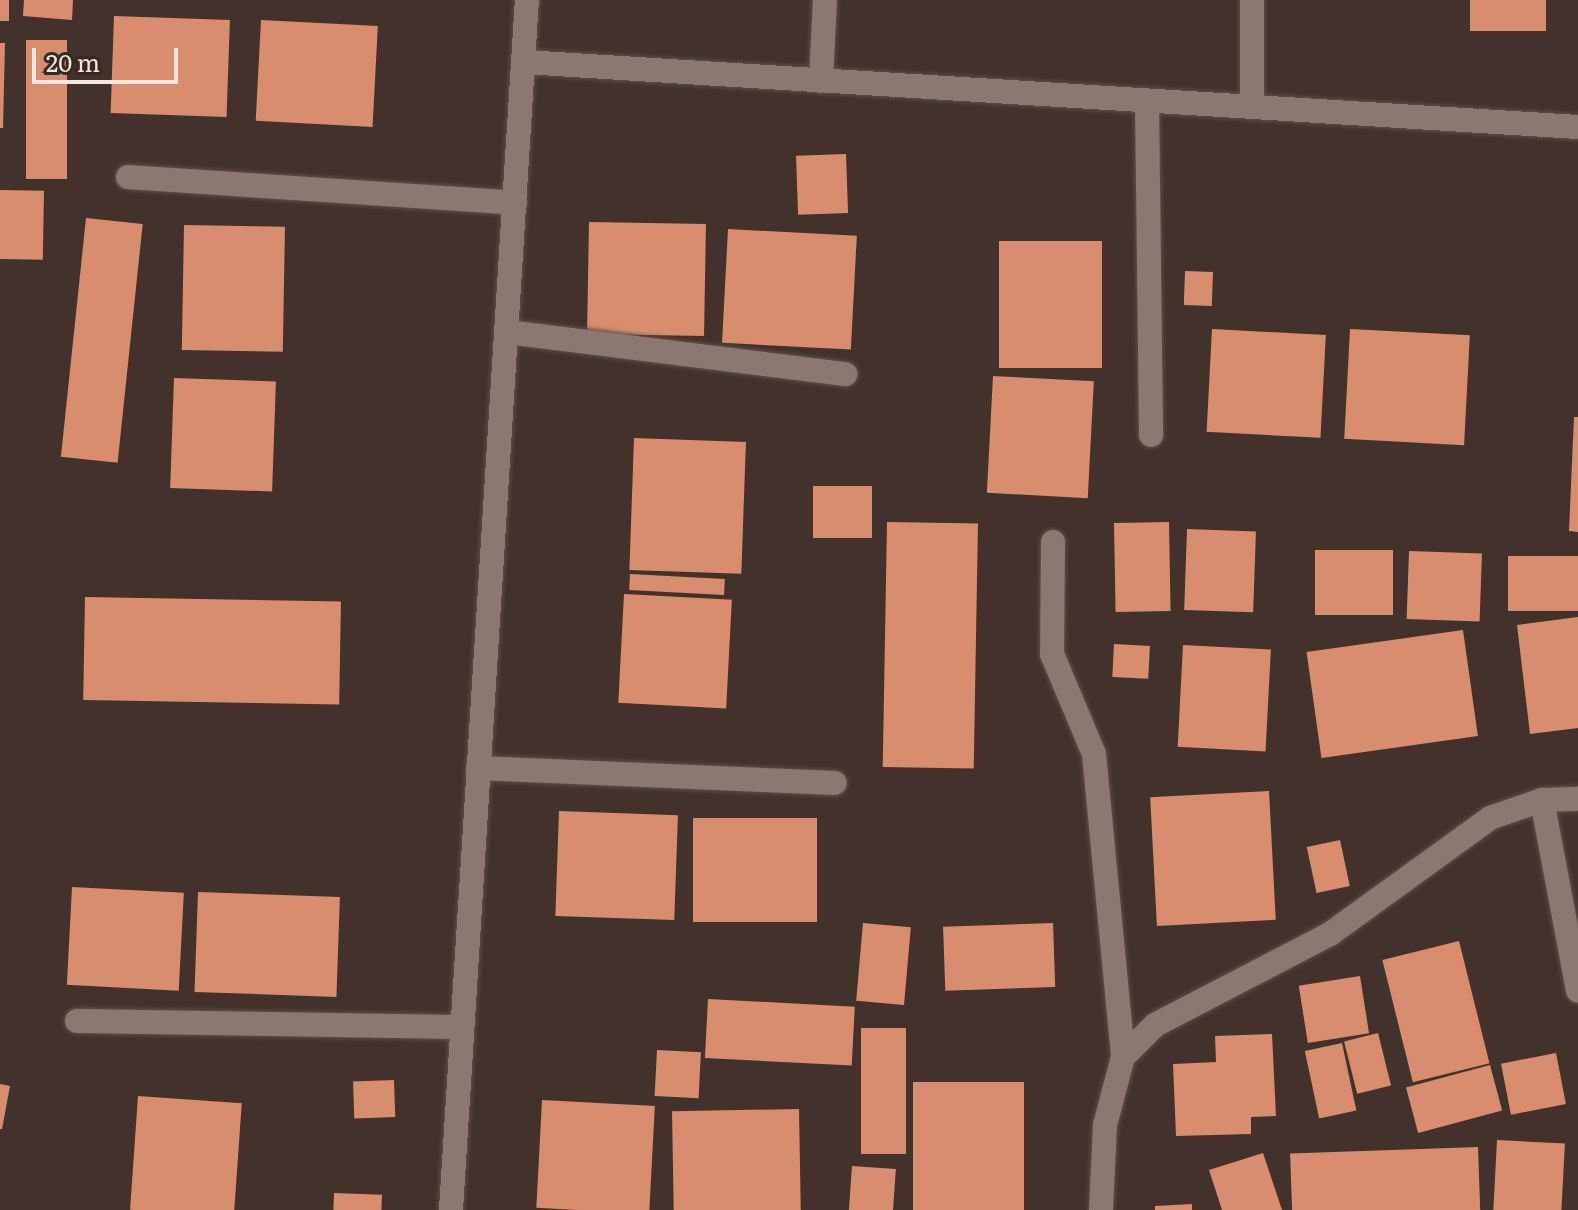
<!DOCTYPE html>
<style>
body{margin:0}
#map{position:relative;width:1578px;height:1210px;overflow:hidden;background:#42322b;font-family:Literata,serif}
div>[style]{position:absolute}
[style*='--x']{left:calc(var(--x)*1px);top:calc(var(--y)*1px);width:calc(var(--w)*1px);rotate:calc(var(--a)*1deg)}
.building>*{inset:0;background:#d88d6e;transform-origin:0 0}
.roads{filter:drop-shadow(0 0 2px #5d4f49) drop-shadow(0 0 2px #5d4f49)}
.minor>*{height:24px;margin:-12px;padding:0 12px;transform-origin:12px;border-radius:12px;background:#8c7871}
span{translate:-50% -50%;white-space:nowrap;text-align:center;line-height:1.15;-webkit-text-stroke:8px #382821;paint-order:stroke}
.scale{position:absolute;left:32px;top:48px;width:146px;height:36px;box-sizing:border-box;border:4px solid #f1e6e2;border-top:0;padding-left:10px;font-size:24px;line-height:28px;white-space:nowrap;color:#f1e6e2;-webkit-text-stroke:6px #382821;paint-order:stroke}
</style>
<div id="map">
<div class="building">
<i style="left:0;top:0;width:9px;height:21px"></i>
<i style="clip-path:polygon(24px 0,73px 0,72px 20px,23px 16px)"></i>
<i style="left:1470px;top:0;width:76px;height:31px"></i>
<i style="left:114px;top:16px;width:116px;height:97px;rotate:2deg"></i>
<i style="left:261px;top:20px;width:117px;height:101px;rotate:3deg"></i>
<i style="left:26px;top:40px;width:41px;height:139px"></i>
<i style="clip-path:polygon(0 43px,5px 43px,3px 128px,0 128px)"></i>
<i style="left:846px;top:154px;width:59px;height:50px;rotate:88deg"></i>
<i style="left:0;top:190px;width:44px;height:69px;rotate:1deg"></i>
<i style="left:86px;top:218px;width:57px;height:240px;rotate:6deg"></i>
<i style="left:589px;top:222px;width:117px;height:112px;rotate:1deg"></i>
<i style="left:184px;top:225px;width:101px;height:125px;rotate:1deg"></i>
<i style="left:728px;top:229px;width:129px;height:114px;rotate:3deg"></i>
<i style="left:999px;top:241px;width:103px;height:127px"></i>
<i style="left:1185px;top:271px;width:28px;height:34px;rotate:2deg"></i>
<i style="left:1212px;top:329px;width:114px;height:103px;rotate:3deg"></i>
<i style="left:1350px;top:329px;width:120px;height:110px;rotate:3deg"></i>
<i style="left:993px;top:376px;width:101px;height:117px;rotate:3deg"></i>
<i style="left:174px;top:378px;width:102px;height:110px;rotate:2deg"></i>
<i style="clip-path:polygon(1574px 417px,1578px 417px,1578px 532px,1569px 531px)"></i>
<i style="left:634px;top:438px;width:112px;height:132px;rotate:2deg"></i>
<i style="left:813px;top:486px;width:59px;height:52px"></i>
<i style="left:887px;top:522px;width:91px;height:245px;rotate:1deg"></i>
<i style="left:1169px;top:522px;width:89px;height:55px;rotate:89deg"></i>
<i style="left:1187px;top:529px;width:69px;height:81px;rotate:2deg"></i>
<i style="left:1315px;top:550px;width:78px;height:65px"></i>
<i style="left:1409px;top:551px;width:73px;height:68px;rotate:2deg"></i>
<i style="left:1578px;top:556px;width:55px;height:70px;rotate:90deg"></i>
<i style="left:630px;top:574px;width:95px;height:16px;rotate:3deg"></i>
<i style="left:624px;top:594px;width:108px;height:109px;rotate:3deg"></i>
<i style="left:85px;top:597px;width:256px;height:103px;rotate:1deg"></i>
<i style="clip-path:polygon(1578px 617px,1578px 728px,1530px 734px,1517px 625px)"></i>
<i style="left:1463px;top:630px;width:107px;height:158px;rotate:82deg"></i>
<i style="left:1114px;top:644px;width:36px;height:33px;rotate:3deg"></i>
<i style="left:1183px;top:645px;width:88px;height:102px;rotate:3deg"></i>
<i style="left:1269px;top:791px;width:129px;height:119px;rotate:87deg"></i>
<i style="left:559px;top:811px;width:119px;height:105px;rotate:2deg"></i>
<i style="left:693px;top:818px;width:124px;height:104px"></i>
<i style="left:1340px;top:840px;width:47px;height:34px;rotate:78deg"></i>
<i style="left:72px;top:887px;width:112px;height:98px;rotate:3deg"></i>
<i style="left:198px;top:892px;width:142px;height:100px;rotate:2deg"></i>
<i style="left:863px;top:923px;width:48px;height:78px;rotate:5deg"></i>
<i style="left:1053px;top:923px;width:64px;height:110px;rotate:88deg"></i>
<i style="left:1459px;top:941px;width:126px;height:79px;rotate:76deg"></i>
<i style="left:1360px;top:976px;width:58px;height:62px;rotate:81deg"></i>
<i style="left:708px;top:999px;width:147px;height:59px;rotate:3deg"></i>
<i style="left:861px;top:1028px;width:45px;height:126px"></i>
<i style="left:1378px;top:1033px;width:54px;height:35px;rotate:76deg"></i>
<i style="clip-path:polygon(1272px 1034px,1276px 1116px,1251px 1117px,1251px 1134px,1176px 1136px,1173px 1064px,1216px 1062px,1215px 1036px)"></i>
<i style="left:1342px;top:1043px;width:69px;height:38px;rotate:78deg"></i>
<i style="left:657px;top:1050px;width:44px;height:46px;rotate:3deg"></i>
<i style="left:1556px;top:1053px;width:52px;height:56px;rotate:79deg"></i>
<i style="left:1490px;top:1065px;width:47px;height:87px;rotate:75deg"></i>
<i style="left:394px;top:1080px;width:37px;height:41px;rotate:88deg"></i>
<i style="left:1024px;top:1082px;width:128px;height:111px;rotate:90deg"></i>
<i style="clip-path:polygon(0 1084px,10px 1086px,2px 1129px,0 1129px)"></i>
<i style="left:138px;top:1096px;width:104px;height:114px;rotate:4deg"></i>
<i style="left:542px;top:1100px;width:113px;height:108px;rotate:3deg"></i>
<i style="left:799px;top:1109px;width:101px;height:127px;rotate:89deg"></i>
<i style="left:1497px;top:1140px;width:68px;height:70px;rotate:3deg"></i>
<i style="left:1478px;top:1147px;width:63px;height:188px;rotate:88deg"></i>
<i style="clip-path:polygon(1263px 1153px,1282px 1210px,1222px 1210px,1209px 1170px)"></i>
<i style="left:852px;top:1166px;width:44px;height:44px;rotate:4deg"></i>
<i style="left:334px;top:1193px;width:48px;height:17px;rotate:2deg"></i>
<i style="clip-path:polygon(1192px 1204px,1192px 1210px,1155px 1210px,1155px 1206px)"></i>
</div>
<div class="roads">
<div class="minor">
<i style="--x:524;--y:62;--w:1056;--a:3.53"></i>
<i style="--x:821;--y:81;--w:81;--a:-87.2"></i>
<i style="--x:1147;--y:101;--w:334;--a:89.3"></i>
<i style="--x:1252;--y:107;--w:107;--a:-90"></i>
<i style="--x:128;--y:177;--w:388;--a:3.8"></i>
<i style="--x:507;--y:332;--w:341;--a:7.1"></i>
<i style="--x:1053;--y:542;--w:112;--a:90.5"></i>
<i style="--x:1052;--y:654;--w:108;--a:67.2"></i>
<i style="--x:1094;--y:754;--w:304;--a:84.5"></i>
<i style="--x:478;--y:768;--w:357;--a:2.4"></i>
<i style="--x:1542;--y:800;--w:194;--a:79.3"></i>
<i style="--x:77;--y:1021;--w:385;--a:0.9"></i>
<i style="--x:451;--y:1210;--w:1212;--a:-86.41"></i>
<i style="--x:1101;--y:1210;--w:85;--a:-87.3"></i>
<i style="--x:1105;--y:1125;--w:70;--a:-75.2"></i>
<i style="--x:1123;--y:1057;--w:45;--a:-45"></i>
<i style="--x:1155;--y:1025;--w:197;--a:-27.5"></i>
<i style="--x:1330;--y:934;--w:198;--a:-35.9"></i>
<i style="--x:1490;--y:818;--w:55;--a:-19.1"></i>
<i style="--x:1542;--y:800;--w:36;--a:-2"></i>
</div>
</div>
<div class="scale">20 m</div>
</div>
